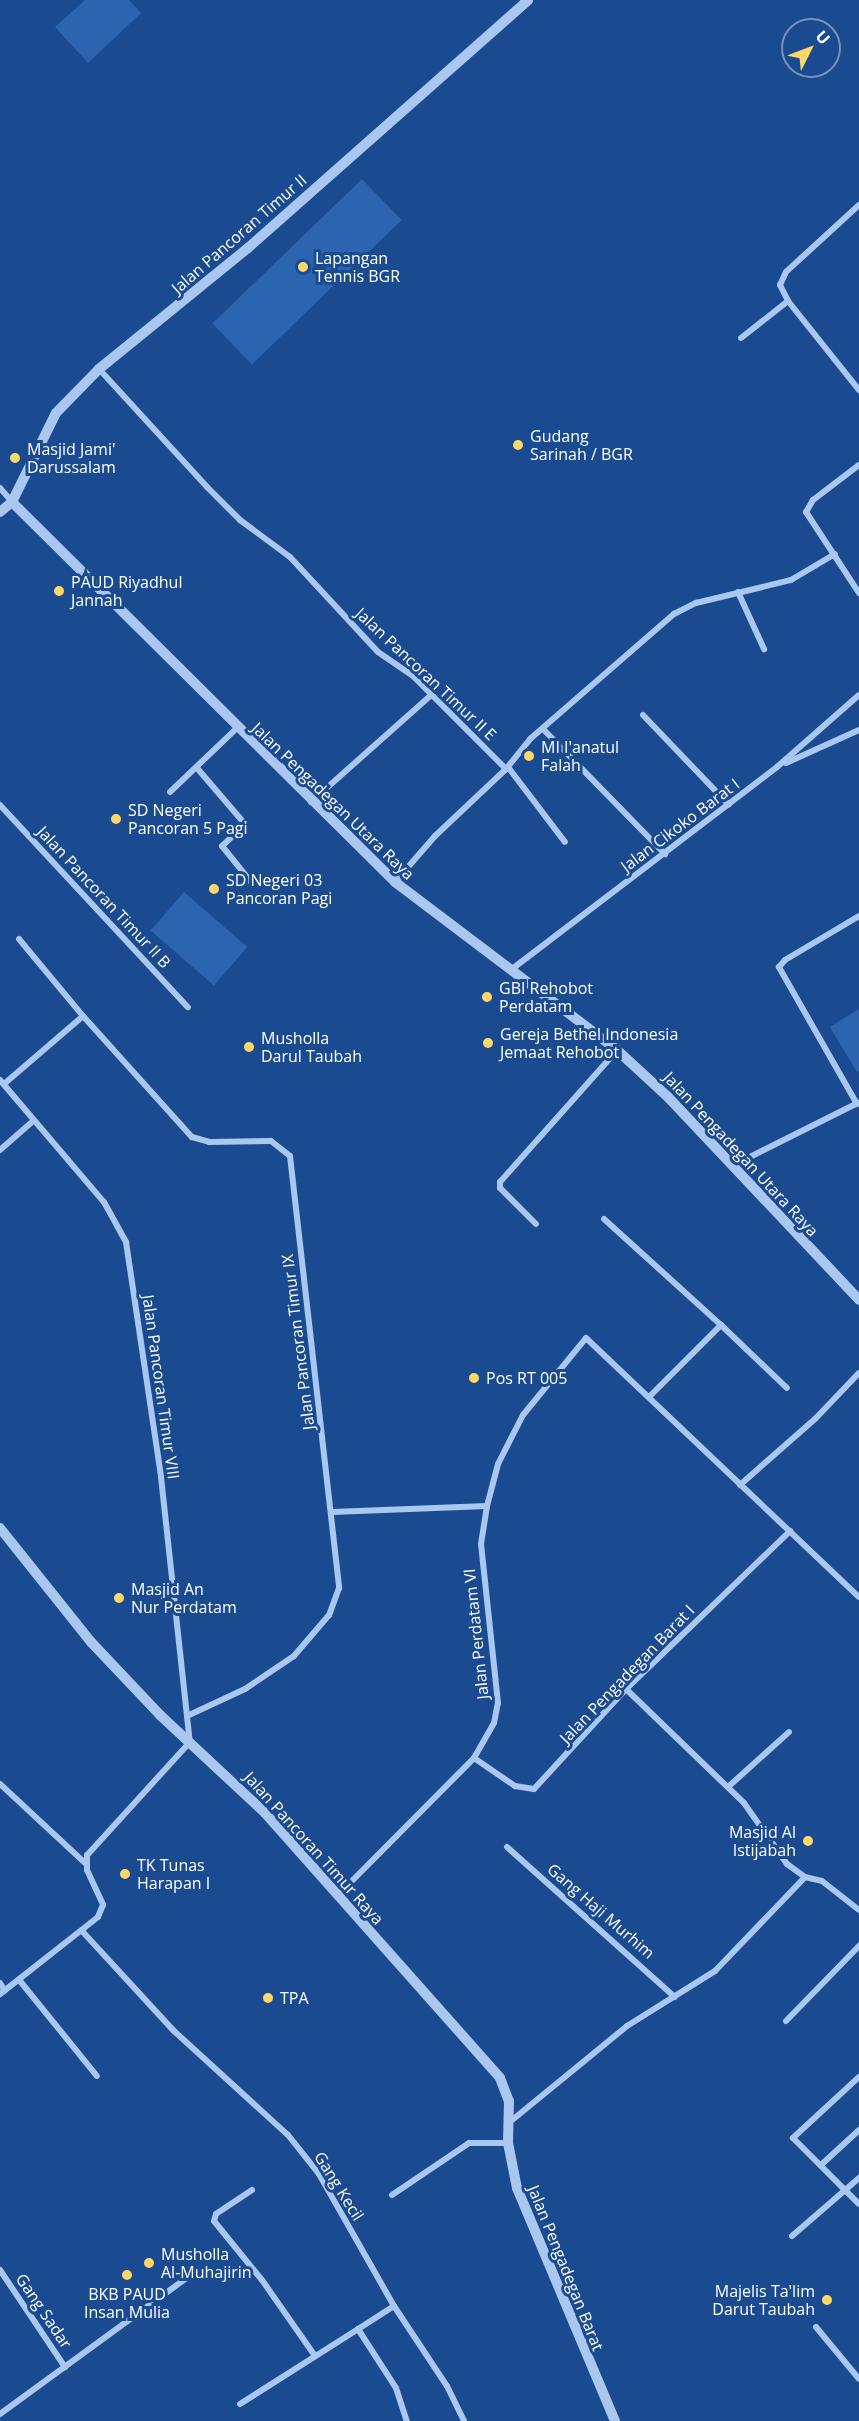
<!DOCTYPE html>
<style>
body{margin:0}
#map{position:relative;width:859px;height:2421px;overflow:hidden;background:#1a4b91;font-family:"Open Sans",sans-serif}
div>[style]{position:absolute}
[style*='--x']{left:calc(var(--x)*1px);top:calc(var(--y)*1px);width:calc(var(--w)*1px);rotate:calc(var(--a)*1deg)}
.green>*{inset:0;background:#2d64af;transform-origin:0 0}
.minor>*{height:6px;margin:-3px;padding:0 3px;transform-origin:3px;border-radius:3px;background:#a9c7ef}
.tertiary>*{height:10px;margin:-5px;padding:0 5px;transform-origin:5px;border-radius:5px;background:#a9c7ef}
.dots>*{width:16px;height:16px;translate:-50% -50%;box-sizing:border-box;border:3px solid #1a4b91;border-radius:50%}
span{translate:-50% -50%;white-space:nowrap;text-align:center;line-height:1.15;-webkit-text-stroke:6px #1a4b91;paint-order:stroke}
.street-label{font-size:16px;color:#fff}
.poi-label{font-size:16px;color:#fff}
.left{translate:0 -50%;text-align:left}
.right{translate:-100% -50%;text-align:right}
.north{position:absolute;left:781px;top:18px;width:60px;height:60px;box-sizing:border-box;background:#1a4b91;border:2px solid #7693bd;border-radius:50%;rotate:48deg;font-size:16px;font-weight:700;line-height:24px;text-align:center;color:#fff}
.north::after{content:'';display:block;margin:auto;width:21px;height:27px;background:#ffd767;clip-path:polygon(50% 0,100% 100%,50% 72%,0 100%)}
</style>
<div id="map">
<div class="green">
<i style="clip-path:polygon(85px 0,129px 0,141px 13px,88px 63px,55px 27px)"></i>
<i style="left:362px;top:179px;width:57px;height:208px;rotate:46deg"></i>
<i style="left:184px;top:892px;width:84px;height:51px;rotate:41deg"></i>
<i style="clip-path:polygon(859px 1009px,859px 1071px,857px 1072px,830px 1027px)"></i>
</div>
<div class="minor">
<i style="--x:859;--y:205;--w:99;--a:137.5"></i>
<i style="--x:786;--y:272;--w:14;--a:115"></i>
<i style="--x:780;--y:285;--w:18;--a:63"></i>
<i style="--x:788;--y:301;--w:114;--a:51.4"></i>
<i style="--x:741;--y:338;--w:60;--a:-38.2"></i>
<i style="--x:99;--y:369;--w:160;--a:47.5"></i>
<i style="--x:207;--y:487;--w:47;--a:45"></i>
<i style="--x:240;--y:520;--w:62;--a:36.5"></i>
<i style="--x:290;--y:557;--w:129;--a:47.2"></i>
<i style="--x:378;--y:652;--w:42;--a:34.4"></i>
<i style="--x:413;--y:676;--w:132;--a:45"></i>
<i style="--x:859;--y:465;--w:58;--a:142.7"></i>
<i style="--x:813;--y:500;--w:14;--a:120"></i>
<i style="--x:806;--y:512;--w:97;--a:56.8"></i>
<i style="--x:0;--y:488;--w:18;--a:49"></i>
<i style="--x:738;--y:592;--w:63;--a:65.5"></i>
<i style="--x:643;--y:715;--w:124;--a:46.3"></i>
<i style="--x:543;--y:729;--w:175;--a:45.7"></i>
<i style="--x:786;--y:763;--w:80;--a:-24.3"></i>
<i style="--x:508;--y:767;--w:94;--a:52.8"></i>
<i style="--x:197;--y:768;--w:74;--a:49.4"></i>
<i style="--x:245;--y:824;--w:32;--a:136"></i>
<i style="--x:222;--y:846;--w:48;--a:51"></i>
<i style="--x:170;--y:792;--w:91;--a:-43.7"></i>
<i style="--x:311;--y:802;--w:161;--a:-41.7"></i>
<i style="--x:0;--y:805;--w:276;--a:47.1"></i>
<i style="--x:395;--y:882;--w:61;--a:-49"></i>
<i style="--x:435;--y:836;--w:98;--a:-43.3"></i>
<i style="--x:506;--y:769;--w:38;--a:-51"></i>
<i style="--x:530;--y:739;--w:191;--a:-41"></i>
<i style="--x:674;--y:614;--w:25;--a:-27"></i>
<i style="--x:696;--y:603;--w:98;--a:-13.6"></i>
<i style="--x:791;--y:580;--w:51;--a:-30.6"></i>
<i style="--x:19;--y:939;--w:100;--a:50.3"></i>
<i style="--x:512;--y:969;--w:333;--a:-37.3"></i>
<i style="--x:777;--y:767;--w:109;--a:-41.3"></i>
<i style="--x:0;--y:1080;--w:160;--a:49.6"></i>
<i style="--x:104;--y:1202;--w:46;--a:61.2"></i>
<i style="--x:126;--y:1242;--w:238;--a:81.5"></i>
<i style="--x:161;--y:1477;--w:267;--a:83.8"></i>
<i style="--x:190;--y:1742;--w:153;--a:132.3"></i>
<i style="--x:87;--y:1855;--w:15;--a:90"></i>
<i style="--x:87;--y:1870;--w:38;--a:65"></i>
<i style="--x:103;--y:1905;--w:13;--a:113"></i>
<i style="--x:98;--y:1917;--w:125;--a:141.8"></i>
<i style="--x:4;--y:1084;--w:104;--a:-40.7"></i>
<i style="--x:83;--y:1016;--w:163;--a:48"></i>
<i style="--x:192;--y:1137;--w:18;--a:16"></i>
<i style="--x:209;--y:1142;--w:62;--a:-0.9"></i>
<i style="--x:271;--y:1141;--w:24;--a:38"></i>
<i style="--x:290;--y:1156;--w:435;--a:83.5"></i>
<i style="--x:339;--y:1588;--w:29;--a:110"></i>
<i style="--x:329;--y:1615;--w:54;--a:130.5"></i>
<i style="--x:294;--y:1656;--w:59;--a:146"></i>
<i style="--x:245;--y:1689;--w:64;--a:155"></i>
<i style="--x:857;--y:1104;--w:158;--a:-119.7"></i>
<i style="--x:779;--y:967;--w:9;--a:-49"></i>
<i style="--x:785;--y:960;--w:86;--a:-30.7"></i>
<i style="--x:0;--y:1150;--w:44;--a:-41.3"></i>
<i style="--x:734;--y:1165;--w:139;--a:-26.6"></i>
<i style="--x:604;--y:1219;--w:158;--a:42.2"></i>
<i style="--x:536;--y:1224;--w:51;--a:-135"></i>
<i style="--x:500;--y:1188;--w:6;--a:-90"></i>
<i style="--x:500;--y:1182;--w:176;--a:-48.4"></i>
<i style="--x:649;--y:1397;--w:102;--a:-45"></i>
<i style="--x:721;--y:1325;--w:91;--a:43.7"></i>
<i style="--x:740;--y:1485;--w:101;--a:-41.4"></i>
<i style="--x:816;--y:1418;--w:62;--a:-46.3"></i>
<i style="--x:332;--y:1512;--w:155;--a:-2.2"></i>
<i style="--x:626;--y:1689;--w:164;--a:44"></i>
<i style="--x:744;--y:1803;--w:75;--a:54.8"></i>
<i style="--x:787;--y:1864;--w:22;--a:36"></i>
<i style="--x:805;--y:1877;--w:17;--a:13"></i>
<i style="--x:822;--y:1881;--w:47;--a:38.1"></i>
<i style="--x:474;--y:1758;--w:50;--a:34.3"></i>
<i style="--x:515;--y:1786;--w:19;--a:9"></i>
<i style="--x:534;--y:1789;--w:136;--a:-47.4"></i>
<i style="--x:626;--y:1689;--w:228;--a:-43.9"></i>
<i style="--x:0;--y:1784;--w:117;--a:42.9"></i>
<i style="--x:728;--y:1787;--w:82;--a:-42"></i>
<i style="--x:507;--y:1847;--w:225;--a:41.8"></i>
<i style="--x:337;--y:1896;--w:194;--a:-45.2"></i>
<i style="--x:474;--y:1758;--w:40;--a:-60.3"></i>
<i style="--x:494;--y:1723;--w:20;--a:-79"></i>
<i style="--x:498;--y:1703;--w:160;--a:-96.1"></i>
<i style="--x:481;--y:1544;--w:38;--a:-81"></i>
<i style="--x:487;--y:1506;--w:43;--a:-75.3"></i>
<i style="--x:498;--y:1464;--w:55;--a:-63"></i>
<i style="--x:523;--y:1415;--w:99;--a:-50.7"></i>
<i style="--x:586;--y:1338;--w:376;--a:43.5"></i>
<i style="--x:82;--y:1931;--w:136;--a:47.4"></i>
<i style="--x:174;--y:2031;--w:154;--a:42.4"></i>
<i style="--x:288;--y:2135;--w:50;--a:51.5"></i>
<i style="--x:319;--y:2174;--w:152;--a:60.4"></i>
<i style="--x:394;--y:2306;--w:43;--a:147.4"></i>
<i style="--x:358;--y:2329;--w:70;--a:57.2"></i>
<i style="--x:396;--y:2388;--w:35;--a:72"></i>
<i style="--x:20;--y:1981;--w:122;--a:51"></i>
<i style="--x:0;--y:1983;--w:9;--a:58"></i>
<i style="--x:786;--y:2021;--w:105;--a:-45.8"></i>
<i style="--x:859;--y:2077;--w:90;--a:137.3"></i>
<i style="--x:793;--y:2138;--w:93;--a:45"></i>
<i style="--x:511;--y:2121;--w:150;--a:-39.3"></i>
<i style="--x:627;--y:2026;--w:104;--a:-32"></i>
<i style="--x:715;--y:1971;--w:130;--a:-46.2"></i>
<i style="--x:821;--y:2165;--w:52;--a:-42.6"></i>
<i style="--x:252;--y:2190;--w:43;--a:146.3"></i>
<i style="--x:216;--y:2214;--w:7;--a:106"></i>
<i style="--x:214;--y:2221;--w:76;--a:50.9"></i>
<i style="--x:262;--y:2280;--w:93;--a:55.1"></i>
<i style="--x:392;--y:2195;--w:93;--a:-34"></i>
<i style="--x:469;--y:2143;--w:39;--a:0"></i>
<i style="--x:792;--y:2236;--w:89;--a:-40.9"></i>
<i style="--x:0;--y:2270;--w:117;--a:56.2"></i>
<i style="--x:394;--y:2306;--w:96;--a:56.5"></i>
<i style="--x:447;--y:2386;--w:39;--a:64"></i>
<i style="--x:816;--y:2327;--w:67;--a:50.4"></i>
<i style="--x:240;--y:2404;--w:140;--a:-32.4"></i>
<i style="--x:0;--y:2414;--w:246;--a:-36.1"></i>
</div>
<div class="tertiary">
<i style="--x:12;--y:502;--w:540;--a:44.77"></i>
<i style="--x:395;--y:882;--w:278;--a:37.1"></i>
<i style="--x:617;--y:1050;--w:69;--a:42.7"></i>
<i style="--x:668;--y:1097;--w:279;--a:46.7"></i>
<i style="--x:0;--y:512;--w:16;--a:-40"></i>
<i style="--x:12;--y:502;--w:99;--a:-63.7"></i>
<i style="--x:56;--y:413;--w:62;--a:-45.7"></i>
<i style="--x:99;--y:369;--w:192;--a:-39.1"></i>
<i style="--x:248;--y:248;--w:374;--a:-41.5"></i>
<i style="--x:0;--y:1528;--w:146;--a:51.4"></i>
<i style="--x:91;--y:1642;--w:100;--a:46.6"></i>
<i style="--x:160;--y:1715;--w:144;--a:43"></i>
<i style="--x:265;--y:1813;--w:354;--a:48.4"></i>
<i style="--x:500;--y:2078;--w:25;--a:69"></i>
<i style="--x:509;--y:2101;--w:42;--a:91.4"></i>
<i style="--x:508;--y:2143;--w:46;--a:78.7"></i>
<i style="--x:517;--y:2188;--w:253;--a:67.2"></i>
</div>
<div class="dots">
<i style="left:303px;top:267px;background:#ffd767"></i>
<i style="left:518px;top:445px;background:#ffd767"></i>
<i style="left:15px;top:458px;background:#ffd767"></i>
<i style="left:59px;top:591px;background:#ffd767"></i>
<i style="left:529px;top:756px;background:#ffd767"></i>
<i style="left:116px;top:819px;background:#ffd767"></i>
<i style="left:214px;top:889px;background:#ffd767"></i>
<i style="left:487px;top:997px;background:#ffd767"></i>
<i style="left:488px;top:1043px;background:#ffd767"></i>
<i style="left:249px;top:1047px;background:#ffd767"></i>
<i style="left:474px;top:1378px;background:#ffd767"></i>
<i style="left:119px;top:1598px;background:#ffd767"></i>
<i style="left:808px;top:1841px;background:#ffd767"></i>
<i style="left:125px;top:1874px;background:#ffd767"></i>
<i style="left:268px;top:1998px;background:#ffd767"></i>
<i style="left:149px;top:2263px;background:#ffd767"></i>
<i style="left:127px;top:2275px;background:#ffd767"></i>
<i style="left:827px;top:2300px;background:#ffd767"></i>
</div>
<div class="street-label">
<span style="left:239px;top:234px;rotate:-41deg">Jalan Pancoran Timur II</span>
<span style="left:426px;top:674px;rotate:43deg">Jalan Pancoran Timur II E</span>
<span style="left:333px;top:801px;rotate:44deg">Jalan Pengadegan Utara Raya</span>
<span style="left:680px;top:825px;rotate:-37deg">Jalan Cikoko Barat I</span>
<span style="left:104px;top:897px;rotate:47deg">Jalan Pancoran Timur II B</span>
<span style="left:741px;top:1154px;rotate:47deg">Jalan Pengadegan Utara Raya</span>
<span style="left:298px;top:1342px;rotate:-97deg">Jalan Pancoran Timur IX</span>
<span style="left:161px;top:1387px;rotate:82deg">Jalan Pancoran Timur VIII</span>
<span style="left:476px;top:1634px;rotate:-96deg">Jalan Perdatam VI</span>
<span style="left:627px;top:1674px;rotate:-46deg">Jalan Pengadegan Barat I</span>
<span style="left:314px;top:1848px;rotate:48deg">Jalan Pancoran Timur Raya</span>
<span style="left:601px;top:1911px;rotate:41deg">Gang Haji Murhim</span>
<span style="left:339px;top:2186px;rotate:58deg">Gang Kecil</span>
<span style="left:566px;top:2268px;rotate:68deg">Jalan Pengadegan Barat</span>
<span style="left:44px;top:2311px;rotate:56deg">Gang Sadar</span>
</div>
<div class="poi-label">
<span class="left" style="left:315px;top:267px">Lapangan<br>Tennis BGR</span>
<span class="left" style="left:530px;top:445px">Gudang<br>Sarinah / BGR</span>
<span class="left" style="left:27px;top:458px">Masjid Jami'<br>Darussalam</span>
<span class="left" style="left:71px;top:591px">PAUD Riyadhul<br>Jannah</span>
<span class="left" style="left:541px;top:756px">MI I'anatul<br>Falah</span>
<span class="left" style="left:128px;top:819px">SD Negeri<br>Pancoran 5 Pagi</span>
<span class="left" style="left:226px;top:889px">SD Negeri 03<br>Pancoran Pagi</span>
<span class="left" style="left:499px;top:997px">GBI Rehobot<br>Perdatam</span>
<span class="left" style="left:500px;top:1043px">Gereja Bethel Indonesia<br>Jemaat Rehobot</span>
<span class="left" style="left:261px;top:1047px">Musholla<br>Darul Taubah</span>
<span class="left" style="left:486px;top:1378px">Pos RT 005</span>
<span class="left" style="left:131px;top:1598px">Masjid An<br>Nur Perdatam</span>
<span class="right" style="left:796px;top:1841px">Masjid Al<br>Istijabah</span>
<span class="left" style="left:137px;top:1874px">TK Tunas<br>Harapan I</span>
<span class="left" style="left:280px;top:1998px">TPA</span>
<span class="left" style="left:161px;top:2263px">Musholla<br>Al-Muhajirin</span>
<span class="right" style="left:815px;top:2300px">Majelis Ta'lim<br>Darut Taubah</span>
<span style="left:127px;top:2303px">BKB PAUD<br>Insan Mulia</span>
</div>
<div class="north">U</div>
</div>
